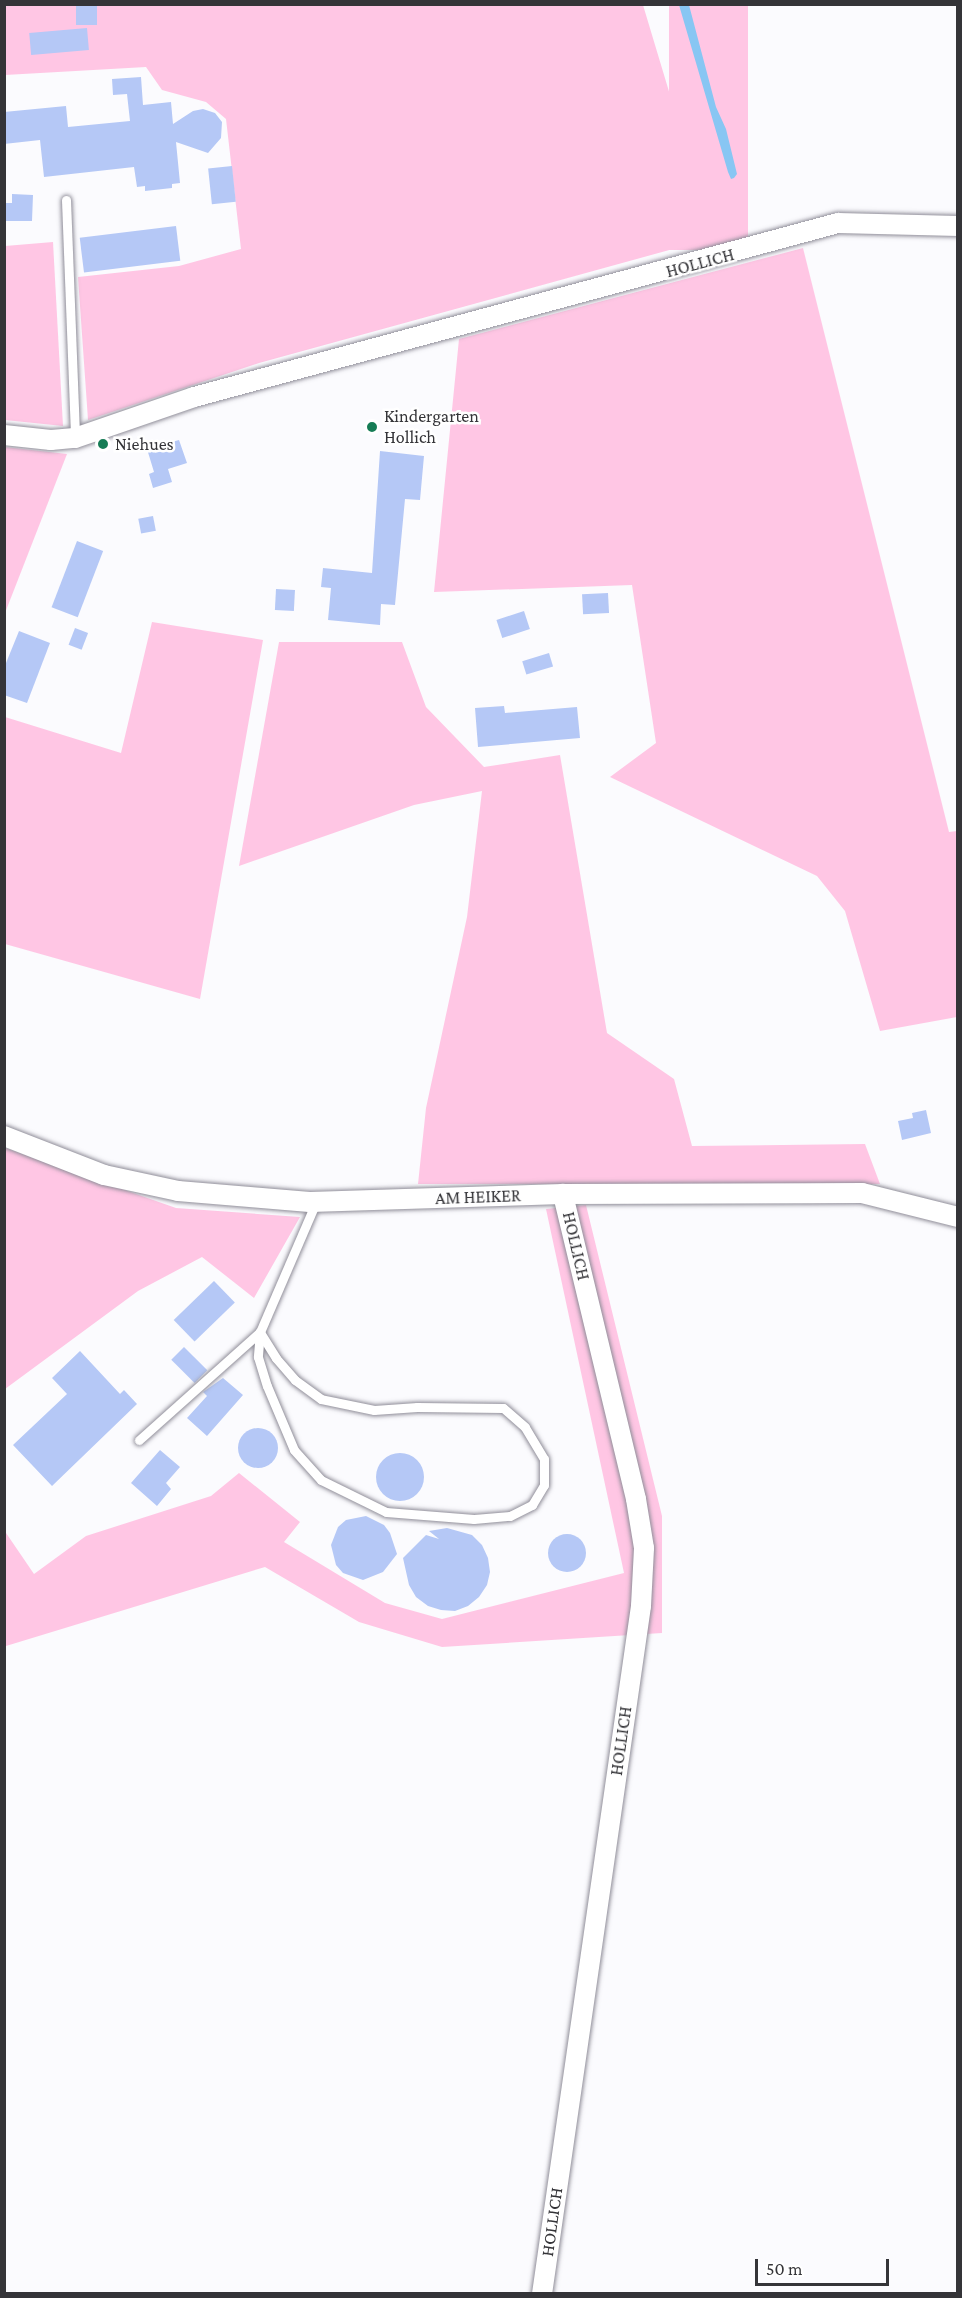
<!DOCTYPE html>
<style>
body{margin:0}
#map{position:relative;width:962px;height:2298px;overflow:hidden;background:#fbfbfe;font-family:"Crimson Pro",serif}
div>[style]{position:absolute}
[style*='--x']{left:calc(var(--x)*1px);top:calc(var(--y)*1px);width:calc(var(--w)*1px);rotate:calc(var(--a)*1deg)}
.green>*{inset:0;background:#ffc6e4;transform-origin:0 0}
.water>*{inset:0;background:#88c6f3}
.building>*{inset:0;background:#b5c8f6;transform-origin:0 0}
.round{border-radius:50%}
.roads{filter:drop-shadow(0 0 2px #908e99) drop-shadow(0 0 2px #908e99)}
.service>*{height:9px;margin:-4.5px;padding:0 4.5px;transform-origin:4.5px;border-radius:4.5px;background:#fff}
.minor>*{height:20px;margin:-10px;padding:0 10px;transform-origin:10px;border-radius:10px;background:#fff}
.dots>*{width:16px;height:16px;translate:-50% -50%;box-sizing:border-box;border:3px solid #fff;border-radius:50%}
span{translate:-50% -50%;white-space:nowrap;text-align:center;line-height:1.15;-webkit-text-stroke:5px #fff;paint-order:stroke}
.street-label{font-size:18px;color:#343438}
.poi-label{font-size:18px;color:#343438}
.left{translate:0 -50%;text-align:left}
.frame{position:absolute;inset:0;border:6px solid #343438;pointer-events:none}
.scale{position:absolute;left:755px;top:2259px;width:134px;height:27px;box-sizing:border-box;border:3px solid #343438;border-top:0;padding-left:8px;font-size:18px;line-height:21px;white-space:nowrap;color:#343438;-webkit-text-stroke:4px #fff;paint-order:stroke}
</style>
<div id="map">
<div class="green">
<i style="clip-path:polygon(5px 5px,643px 5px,713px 238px,259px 363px,88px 420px,78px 277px,179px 266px,241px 249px,226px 119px,206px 102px,162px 90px,146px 67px,5px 75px)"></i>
<i style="left:669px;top:5px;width:79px;height:245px"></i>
<i style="clip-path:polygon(53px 242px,63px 426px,5px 420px,5px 246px)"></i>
<i style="clip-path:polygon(803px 248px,949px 832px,957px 831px,957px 1017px,880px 1031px,845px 911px,817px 876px,610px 777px,656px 743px,632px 585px,434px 592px,459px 339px)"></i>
<i style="clip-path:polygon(5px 447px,67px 454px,5px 613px,4px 447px)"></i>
<i style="clip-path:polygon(152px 622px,263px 640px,200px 999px,5px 944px,5px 717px,121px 753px)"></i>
<i style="clip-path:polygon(279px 642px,402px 642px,426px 707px,484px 767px,560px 755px,607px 1033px,674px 1079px,692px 1146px,865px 1144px,880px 1184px,418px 1184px,426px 1108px,467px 917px,482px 791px,414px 805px,239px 866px)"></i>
<i style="clip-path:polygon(5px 1148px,176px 1208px,300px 1217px,254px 1298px,202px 1257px,138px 1291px,5px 1389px)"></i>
<i style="clip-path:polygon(586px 1205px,662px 1516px,662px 1633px,442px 1647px,359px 1622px,265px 1567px,6px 1646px,4px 1530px,34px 1574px,86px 1536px,211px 1496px,239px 1473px,300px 1522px,284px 1542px,385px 1603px,442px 1619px,624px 1573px,546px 1209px)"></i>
</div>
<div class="water">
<i style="clip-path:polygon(679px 5px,689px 5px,716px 107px,726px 129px,737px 174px,734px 178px,731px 179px,728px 172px)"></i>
</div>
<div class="building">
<i style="left:76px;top:4px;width:21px;height:21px"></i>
<i style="left:87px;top:28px;width:22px;height:58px;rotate:85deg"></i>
<i style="clip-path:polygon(141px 77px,143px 105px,171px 102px,173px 124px,193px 111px,203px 109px,215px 113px,222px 122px,221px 138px,208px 153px,176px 142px,180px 183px,172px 184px,172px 188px,145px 191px,145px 186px,137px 187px,134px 167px,44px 177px,40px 140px,4px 144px,4px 112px,66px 106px,68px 127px,130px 121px,127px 94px,113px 95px,112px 79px)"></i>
<i style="left:232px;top:166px;width:36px;height:24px;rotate:84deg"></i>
<i style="clip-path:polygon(12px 194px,33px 195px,32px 221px,4px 221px,4px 203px,12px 203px)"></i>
<i style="left:176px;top:226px;width:35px;height:97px;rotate:83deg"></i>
<i style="clip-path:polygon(179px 440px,187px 463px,168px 469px,172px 482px,153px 488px,149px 474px,154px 472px,147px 449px)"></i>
<i style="clip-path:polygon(380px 451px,424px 456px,420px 500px,405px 499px,395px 605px,381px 604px,380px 625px,328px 620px,331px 588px,321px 587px,323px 568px,372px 573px)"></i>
<i style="left:153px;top:516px;width:15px;height:15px;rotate:79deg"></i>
<i style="left:77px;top:541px;width:28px;height:71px;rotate:21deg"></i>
<i style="left:276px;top:589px;width:19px;height:21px;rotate:3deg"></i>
<i style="left:608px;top:593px;width:20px;height:26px;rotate:87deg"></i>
<i style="left:524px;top:611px;width:19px;height:29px;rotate:72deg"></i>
<i style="left:75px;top:628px;width:14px;height:18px;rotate:21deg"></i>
<i style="clip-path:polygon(19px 631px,50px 643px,27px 703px,4px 695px,4px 668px)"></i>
<i style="left:549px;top:653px;width:14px;height:28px;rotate:73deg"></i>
<i style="clip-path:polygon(504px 706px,505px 713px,577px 707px,580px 738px,478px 747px,475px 708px)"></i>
<i style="clip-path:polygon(926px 1110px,931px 1133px,902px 1140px,898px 1121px,913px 1118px,912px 1113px)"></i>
<i style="left:214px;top:1281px;width:30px;height:56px;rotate:46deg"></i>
<i style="left:184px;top:1347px;width:33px;height:18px;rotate:45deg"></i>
<i style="clip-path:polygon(80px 1351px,120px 1394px,124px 1390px,137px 1404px,52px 1486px,13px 1445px,67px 1394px,52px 1378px)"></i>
<i style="clip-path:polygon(223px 1378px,243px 1395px,207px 1436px,187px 1418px,207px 1396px,203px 1392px)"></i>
<i class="round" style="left:238px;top:1428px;width:40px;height:40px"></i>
<i style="clip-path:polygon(160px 1450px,180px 1467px,166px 1483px,171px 1489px,157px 1506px,131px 1483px)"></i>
<i class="round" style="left:376px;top:1453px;width:48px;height:48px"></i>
<i style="clip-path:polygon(366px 1516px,384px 1525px,390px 1533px,397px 1554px,383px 1572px,363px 1580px,343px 1573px,336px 1565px,331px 1545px,338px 1527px,346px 1520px)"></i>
<i style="clip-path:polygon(447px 1528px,472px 1535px,482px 1545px,488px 1558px,490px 1572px,487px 1585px,479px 1597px,468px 1606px,455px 1611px,441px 1610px,428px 1606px,416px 1597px,409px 1585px,403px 1558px,426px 1535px,439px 1539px,429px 1531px)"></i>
<i class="round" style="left:548px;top:1534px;width:38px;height:38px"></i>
</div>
<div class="roads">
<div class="service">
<i style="--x:66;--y:200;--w:238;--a:87.8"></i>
<i style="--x:260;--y:1332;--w:25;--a:95"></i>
<i style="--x:258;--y:1357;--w:30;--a:73"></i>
<i style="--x:267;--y:1386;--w:69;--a:67.1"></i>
<i style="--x:294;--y:1450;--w:40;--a:48"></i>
<i style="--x:321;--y:1480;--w:72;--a:26.2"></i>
<i style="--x:386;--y:1512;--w:88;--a:4.5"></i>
<i style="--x:474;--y:1519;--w:36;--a:-5"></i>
<i style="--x:510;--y:1516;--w:25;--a:-27"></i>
<i style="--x:532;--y:1505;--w:23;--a:-59"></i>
<i style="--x:544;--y:1485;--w:26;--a:-90"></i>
<i style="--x:544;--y:1459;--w:37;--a:-121"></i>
<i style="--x:525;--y:1427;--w:29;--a:-139"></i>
<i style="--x:503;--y:1408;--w:86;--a:-179.3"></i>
<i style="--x:417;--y:1407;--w:43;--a:176"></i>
<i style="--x:374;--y:1410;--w:54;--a:-168.3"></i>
<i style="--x:321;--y:1399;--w:32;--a:-144"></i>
<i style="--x:295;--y:1380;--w:29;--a:-131"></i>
<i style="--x:276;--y:1358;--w:31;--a:-122"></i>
<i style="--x:260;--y:1332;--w:142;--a:-66.7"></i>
<i style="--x:139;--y:1440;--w:162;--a:-41.8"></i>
</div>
<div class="minor">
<i style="--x:4;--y:435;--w:47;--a:6.1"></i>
<i style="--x:51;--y:440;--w:24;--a:-5"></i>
<i style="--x:75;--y:438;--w:126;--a:-19"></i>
<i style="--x:194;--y:397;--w:667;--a:-15.12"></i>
<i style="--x:838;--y:223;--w:120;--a:1.4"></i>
<i style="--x:4;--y:1136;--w:107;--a:21.3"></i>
<i style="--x:104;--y:1175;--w:76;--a:12.2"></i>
<i style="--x:178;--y:1191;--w:132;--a:4.8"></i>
<i style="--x:310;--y:1202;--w:253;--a:-1.8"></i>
<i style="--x:563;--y:1194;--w:299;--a:-0.2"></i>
<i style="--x:862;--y:1193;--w:99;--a:14"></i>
<i style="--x:542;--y:2294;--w:695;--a:-81.81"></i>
<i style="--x:641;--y:1606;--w:58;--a:-87"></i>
<i style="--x:644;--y:1548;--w:50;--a:-99.3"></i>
<i style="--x:636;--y:1499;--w:314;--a:-103.5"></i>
</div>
</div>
<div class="dots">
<i style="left:372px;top:427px;background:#167c55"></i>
<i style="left:103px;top:444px;background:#167c55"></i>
</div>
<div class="street-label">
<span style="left:700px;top:263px;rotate:-15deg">HOLLICH</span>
<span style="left:478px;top:1197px;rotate:-2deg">AM HEIKER</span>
<span style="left:576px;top:1246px;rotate:77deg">HOLLICH</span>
<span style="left:621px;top:1741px;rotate:-82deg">HOLLICH</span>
<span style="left:552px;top:2222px;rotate:-82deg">HOLLICH</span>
</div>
<div class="poi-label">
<span class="left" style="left:384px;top:427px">Kindergarten<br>Hollich</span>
<span class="left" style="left:115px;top:444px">Niehues</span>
</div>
<div class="frame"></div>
<div class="scale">50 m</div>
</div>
